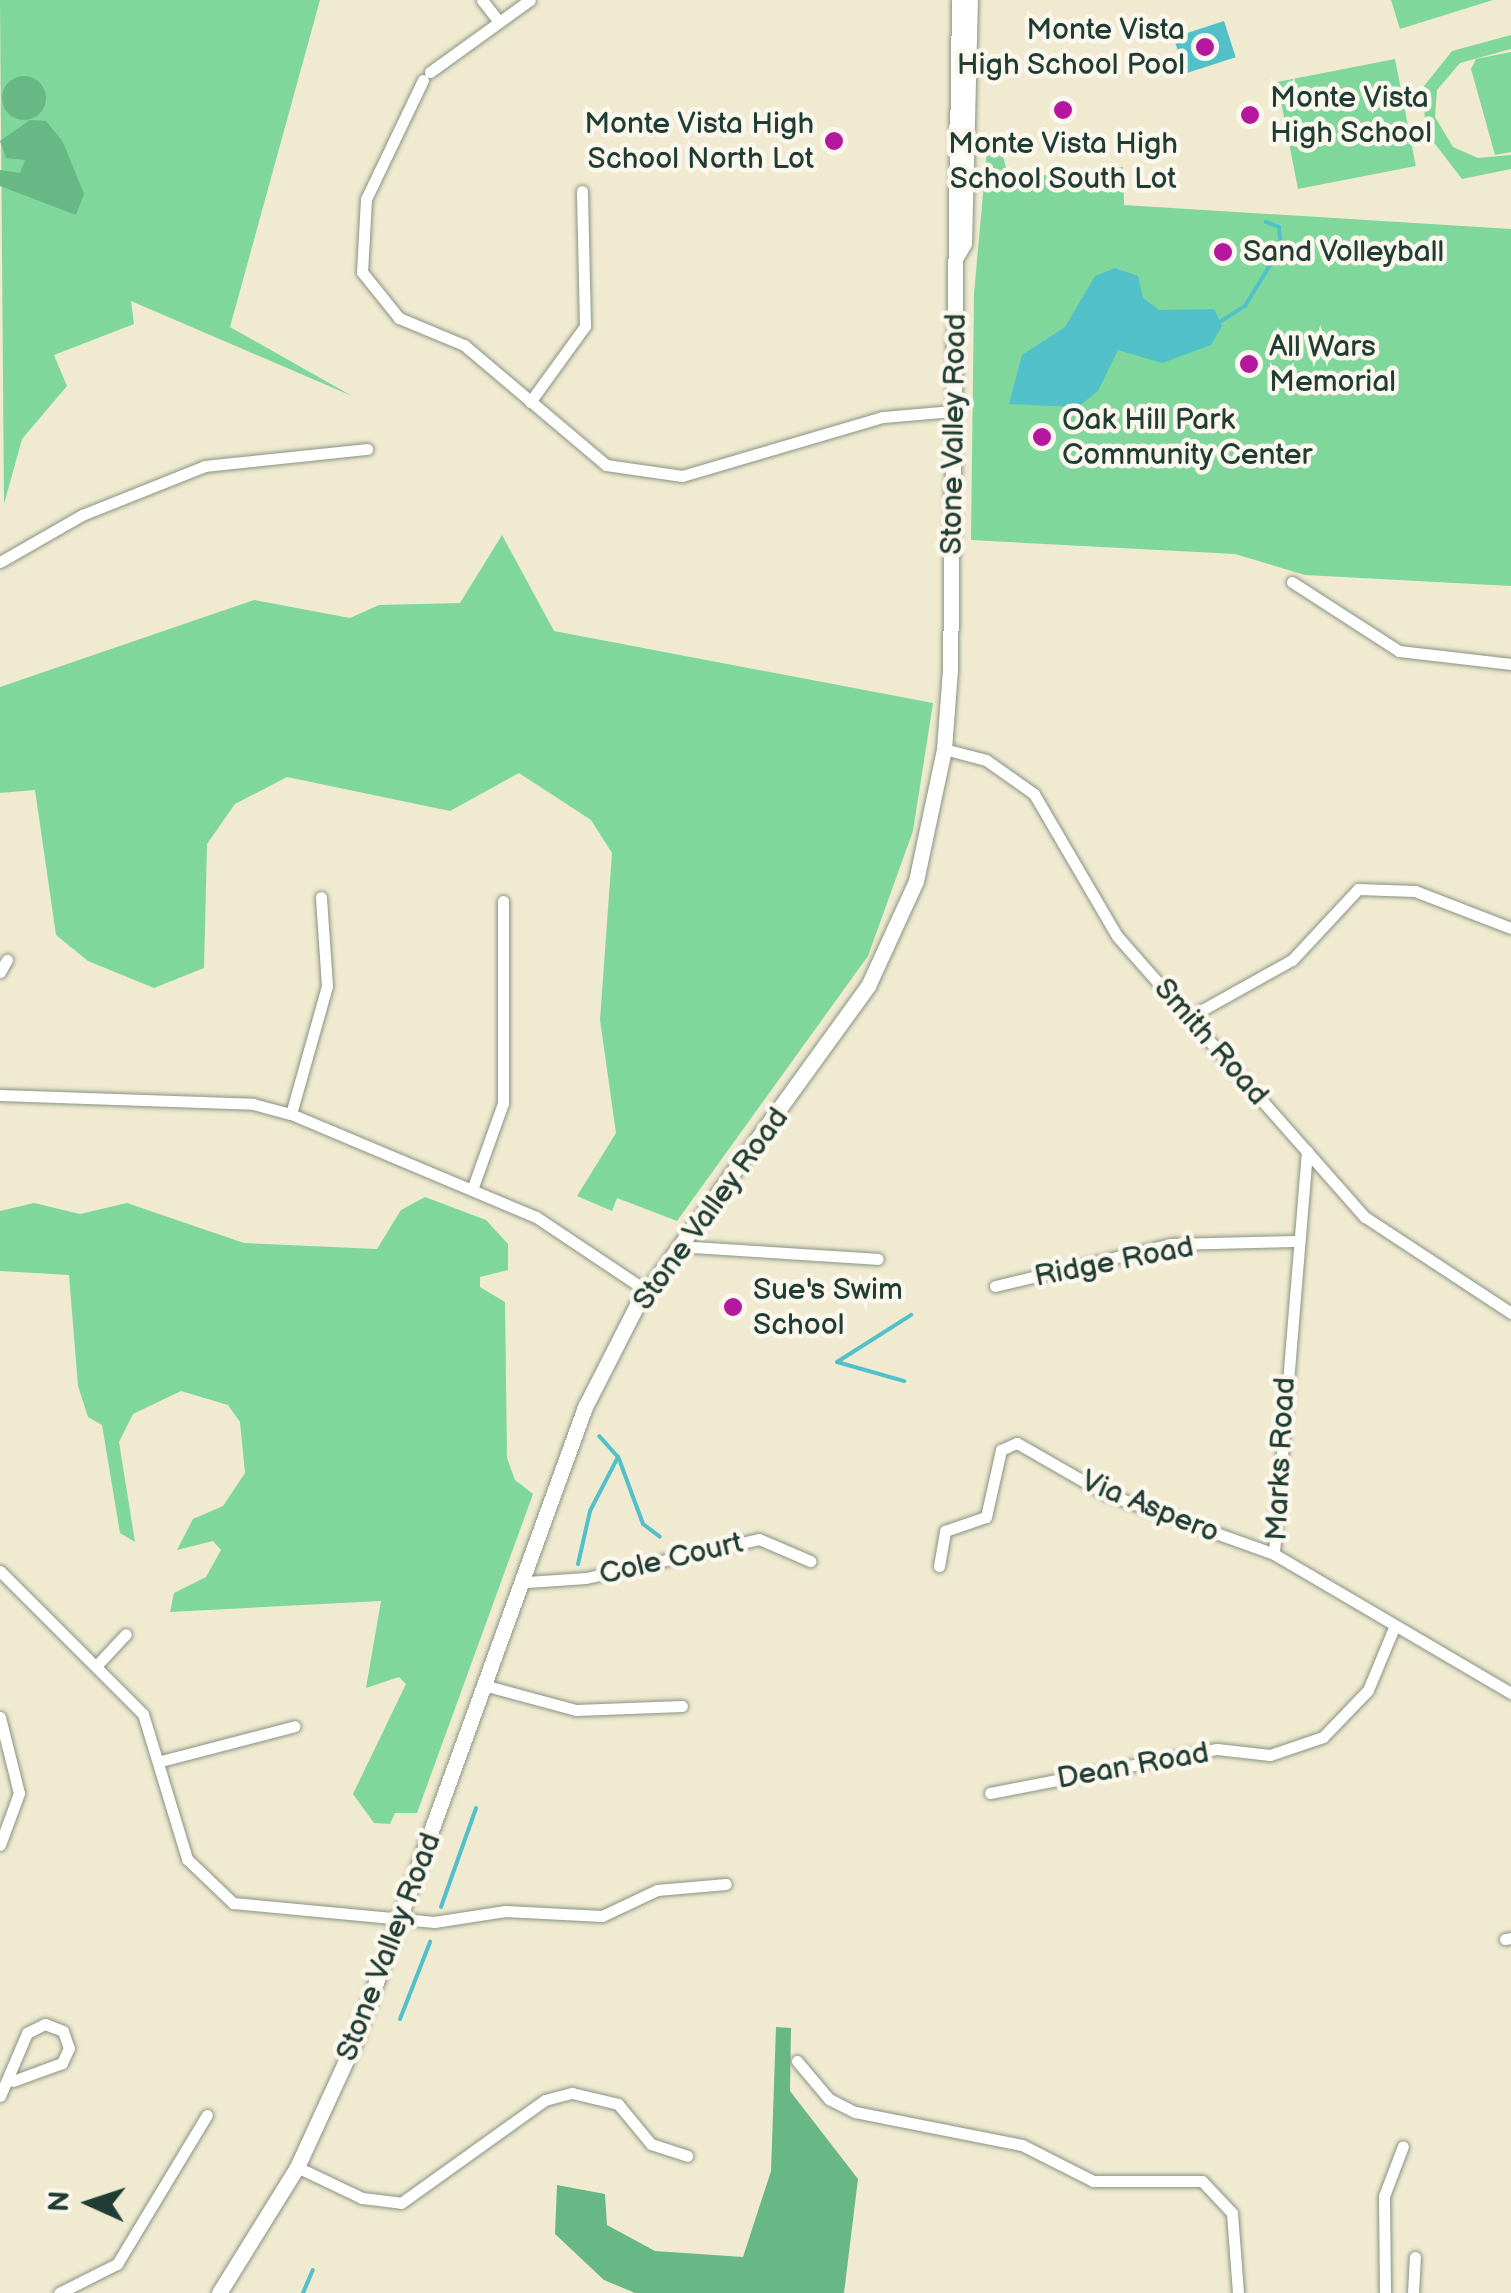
<!DOCTYPE html>
<style>
body{margin:0}
#map{position:relative;width:1511px;height:2293px;overflow:hidden;background:#f0ead1;font-family:"Balsamiq Sans",sans-serif}
div>[style]{position:absolute}
[style*='--x']{left:calc(var(--x)*1px);top:calc(var(--y)*1px);width:calc(var(--w)*1px);rotate:calc(var(--a)*1deg)}
.green>*{inset:0;background:#7fd79c;transform-origin:0 0}
.forest>*{inset:0;background:#67b884}
.round{border-radius:50%}
.water>*{inset:0;background:#52c0c9;transform-origin:0 0}
.stream>*{height:4px;margin:-2px;padding:0 2px;transform-origin:2px;border-radius:2px;background:#52c0c9}
.roads{filter:drop-shadow(0 0 2px #889482) drop-shadow(0 0 2px #889482)}
.street>*{height:11px;margin:-5.5px;padding:0 5.5px;transform-origin:5.5px;border-radius:5.5px;background:#fff}
.secondary>*{height:15px;margin:-7.5px;padding:0 7.5px;transform-origin:7.5px;border-radius:7.5px;background:#fff}
.dots>*{width:28px;height:28px;translate:-50% -50%;box-sizing:border-box;border:5px solid #fbf7ec;border-radius:50%}
span{translate:-50% -50%;white-space:nowrap;text-align:center;line-height:1.15;-webkit-text-stroke:9px #fbf7ec;paint-order:stroke}
.poi-label{font-size:30px;color:#1f3d34}
.right{translate:-100% -50%;text-align:right}
.left{translate:0 -50%;text-align:left}
.street-label{font-size:30px;color:#1f3d34}
.north{position:absolute;left:40px;top:2153px;width:100px;height:100px;-webkit-text-stroke:8px #fbf7ec;paint-order:stroke;rotate:273deg;font-size:28px;font-weight:700;line-height:40px;text-align:center;color:#1f3d34}
.north::after{content:'';display:block;margin:auto;width:35px;height:45px;background:#1f3d34;clip-path:polygon(50% 0,100% 100%,50% 72%,0 100%)}
</style>
<div id="map">
<div class="green">
<i style="clip-path:polygon(0 0,320px 0,230px 327px,352px 396px,131px 301px,134px 324px,54px 355px,67px 386px,22px 439px,4px 504px)"></i>
<i style="clip-path:polygon(1391px 0,1493px 0,1400px 29px)"></i>
<i style="clip-path:polygon(1511px 35px,1511px 49px,1460px 63px,1437px 90px,1435px 117px,1453px 147px,1478px 158px,1511px 155px,1511px 169px,1462px 179px,1425px 131px,1424px 86px,1452px 51px)"></i>
<i style="clip-path:polygon(1511px 52px,1511px 152px,1495px 155px,1471px 69px,1476px 59px)"></i>
<i style="left:1395px;top:59px;width:109px;height:120px;rotate:79deg"></i>
<i style="clip-path:polygon(997px 133px,1009px 179px,1123px 167px,1124px 205px,1511px 229px,1511px 586px,1305px 575px,1235px 554px,971px 540px,974px 294px,988px 138px)"></i>
<i style="clip-path:polygon(502px 535px,554px 631px,933px 703px,913px 831px,868px 956px,677px 1221px,617px 1198px,612px 1211px,577px 1196px,616px 1133px,600px 1020px,612px 853px,591px 820px,519px 773px,450px 811px,287px 777px,235px 804px,207px 844px,204px 968px,154px 988px,88px 961px,56px 935px,35px 790px,0 793px,0 687px,254px 600px,350px 618px,379px 605px,460px 603px)"></i>
<i style="clip-path:polygon(425px 1197px,486px 1220px,508px 1244px,508px 1270px,480px 1277px,480px 1287px,505px 1302px,507px 1458px,515px 1480px,533px 1494px,417px 1813px,395px 1813px,390px 1824px,374px 1823px,353px 1794px,406px 1684px,399px 1677px,366px 1688px,381px 1601px,170px 1612px,174px 1593px,206px 1577px,221px 1550px,213px 1541px,177px 1550px,193px 1519px,223px 1506px,245px 1473px,240px 1422px,228px 1405px,181px 1391px,133px 1414px,119px 1442px,135px 1542px,120px 1533px,102px 1425px,88px 1417px,78px 1386px,69px 1275px,0 1271px,0 1211px,34px 1203px,80px 1214px,127px 1203px,244px 1243px,377px 1249px,401px 1210px)"></i>
</div>
<div class="forest">
<i class="round" style="left:2px;top:76px;width:44px;height:44px"></i>
<i style="clip-path:polygon(30px 120px,46px 121px,63px 142px,84px 194px,76px 215px,0 186px,0 170px,20px 173px,25px 160px,6px 158px,0 141px)"></i>
<i style="clip-path:polygon(776px 2027px,791px 2028px,790px 2091px,858px 2179px,844px 2293px,635px 2293px,604px 2280px,555px 2234px,557px 2185px,605px 2194px,607px 2225px,655px 2251px,743px 2257px,771px 2171px)"></i>
</div>
<div class="water">
<i style="left:1224px;top:21px;width:38px;height:53px;rotate:72deg"></i>
<i style="clip-path:polygon(1115px 268px,1138px 276px,1143px 298px,1159px 310px,1214px 309px,1222px 326px,1211px 345px,1162px 363px,1118px 350px,1098px 391px,1078px 407px,1009px 404px,1022px 355px,1065px 327px,1095px 276px)"></i>
</div>
<div class="stream">
<i style="--x:1221;--y:321;--w:28;--a:-32"></i>
<i style="--x:1245;--y:306;--w:69;--a:-58.6"></i>
<i style="--x:1281;--y:247;--w:20;--a:-96"></i>
<i style="--x:1279;--y:227;--w:14;--a:-159"></i>
<i style="--x:837;--y:1362;--w:88;--a:-32.4"></i>
<i style="--x:837;--y:1362;--w:70;--a:15.8"></i>
<i style="--x:619;--y:1459;--w:69;--a:69.7"></i>
<i style="--x:643;--y:1524;--w:21;--a:37"></i>
<i style="--x:578;--y:1564;--w:54;--a:-77.2"></i>
<i style="--x:590;--y:1511;--w:61;--a:-62.6"></i>
<i style="--x:618;--y:1457;--w:28;--a:-132"></i>
<i style="--x:441;--y:1907;--w:105;--a:-70.5"></i>
<i style="--x:400;--y:2019;--w:83;--a:-68.7"></i>
<i style="--x:303;--y:2293;--w:25;--a:-67"></i>
</div>
<div class="roads">
<div class="street">
<i style="--x:482;--y:0;--w:24;--a:52"></i>
<i style="--x:430;--y:72;--w:123;--a:-35.8"></i>
<i style="--x:423;--y:80;--w:132;--a:115.6"></i>
<i style="--x:366;--y:199;--w:73;--a:93.1"></i>
<i style="--x:362;--y:272;--w:59;--a:51.2"></i>
<i style="--x:399;--y:318;--w:70;--a:22.6"></i>
<i style="--x:464;--y:345;--w:186;--a:40.2"></i>
<i style="--x:606;--y:465;--w:77;--a:8.2"></i>
<i style="--x:682;--y:476;--w:209;--a:-16.4"></i>
<i style="--x:883;--y:417;--w:70;--a:-4.9"></i>
<i style="--x:530;--y:402;--w:94;--a:-54.1"></i>
<i style="--x:585;--y:326;--w:135;--a:-91.3"></i>
<i style="--x:0;--y:562;--w:95;--a:-29.8"></i>
<i style="--x:82;--y:515;--w:132;--a:-21.7"></i>
<i style="--x:205;--y:466;--w:163;--a:-6"></i>
<i style="--x:1292;--y:582;--w:127;--a:32.8"></i>
<i style="--x:1399;--y:651;--w:113;--a:6.6"></i>
<i style="--x:944;--y:749;--w:43;--a:14.7"></i>
<i style="--x:986;--y:760;--w:59;--a:35.3"></i>
<i style="--x:1034;--y:794;--w:164;--a:59.7"></i>
<i style="--x:1117;--y:936;--w:375;--a:48.6"></i>
<i style="--x:1365;--y:1217;--w:175;--a:33.3"></i>
<i style="--x:0;--y:972;--w:14;--a:-60"></i>
<i style="--x:1193;--y:1015;--w:113;--a:-29.1"></i>
<i style="--x:1292;--y:960;--w:97;--a:-47.1"></i>
<i style="--x:1358;--y:889;--w:57;--a:2"></i>
<i style="--x:1415;--y:891;--w:103;--a:21.1"></i>
<i style="--x:0;--y:1095;--w:253;--a:2"></i>
<i style="--x:253;--y:1104;--w:39;--a:15"></i>
<i style="--x:291;--y:1114;--w:266;--a:22.8"></i>
<i style="--x:536;--y:1217;--w:133;--a:33.7"></i>
<i style="--x:291;--y:1114;--w:133;--a:-74.3"></i>
<i style="--x:327;--y:986;--w:89;--a:-93.9"></i>
<i style="--x:1307;--y:1151;--w:404;--a:94.7"></i>
<i style="--x:1274;--y:1554;--w:275;--a:30.4"></i>
<i style="--x:473;--y:1187;--w:89;--a:-70.3"></i>
<i style="--x:503;--y:1103;--w:202;--a:-90"></i>
<i style="--x:679;--y:1246;--w:199;--a:3.7"></i>
<i style="--x:995;--y:1286;--w:181;--a:-13.4"></i>
<i style="--x:1171;--y:1244;--w:123;--a:-1.4"></i>
<i style="--x:939;--y:1566;--w:36;--a:-80"></i>
<i style="--x:945;--y:1531;--w:43;--a:-18.9"></i>
<i style="--x:986;--y:1517;--w:69;--a:-77.4"></i>
<i style="--x:1001;--y:1450;--w:17;--a:-24"></i>
<i style="--x:1017;--y:1443;--w:100;--a:29.9"></i>
<i style="--x:1104;--y:1493;--w:181;--a:19.7"></i>
<i style="--x:0;--y:1571;--w:202;--a:45"></i>
<i style="--x:143;--y:1714;--w:152;--a:73.1"></i>
<i style="--x:187;--y:1859;--w:64;--a:43.7"></i>
<i style="--x:233;--y:1903;--w:202;--a:5.4"></i>
<i style="--x:434;--y:1922;--w:72;--a:-8.8"></i>
<i style="--x:505;--y:1911;--w:97;--a:3"></i>
<i style="--x:602;--y:1916;--w:61;--a:-25.3"></i>
<i style="--x:657;--y:1890;--w:69;--a:-5"></i>
<i style="--x:527;--y:1582;--w:59;--a:-3.9"></i>
<i style="--x:586;--y:1578;--w:177;--a:-12.7"></i>
<i style="--x:759;--y:1539;--w:56;--a:23.3"></i>
<i style="--x:97;--y:1665;--w:42;--a:-46.9"></i>
<i style="--x:487;--y:1686;--w:92;--a:15.1"></i>
<i style="--x:576;--y:1710;--w:106;--a:-2.2"></i>
<i style="--x:0;--y:1717;--w:78;--a:76"></i>
<i style="--x:19;--y:1793;--w:55;--a:110.1"></i>
<i style="--x:161;--y:1761;--w:138;--a:-14.6"></i>
<i style="--x:990;--y:1793;--w:231;--a:-11"></i>
<i style="--x:1217;--y:1749;--w:53;--a:6.5"></i>
<i style="--x:1270;--y:1755;--w:56;--a:-18.8"></i>
<i style="--x:1323;--y:1737;--w:65;--a:-46.2"></i>
<i style="--x:1368;--y:1690;--w:65;--a:-67.4"></i>
<i style="--x:1505;--y:1939;--w:6;--a:-9"></i>
<i style="--x:797;--y:2061;--w:50;--a:49.9"></i>
<i style="--x:829;--y:2099;--w:29;--a:27"></i>
<i style="--x:855;--y:2112;--w:170;--a:11.2"></i>
<i style="--x:1022;--y:2145;--w:80;--a:26.9"></i>
<i style="--x:1093;--y:2181;--w:109;--a:0"></i>
<i style="--x:1202;--y:2181;--w:44;--a:46.8"></i>
<i style="--x:1232;--y:2213;--w:80;--a:85.7"></i>
<i style="--x:0;--y:2096;--w:69;--a:-66.8"></i>
<i style="--x:27;--y:2033;--w:20;--a:-27"></i>
<i style="--x:45;--y:2024;--w:19;--a:21"></i>
<i style="--x:63;--y:2031;--w:18;--a:71"></i>
<i style="--x:69;--y:2048;--w:17;--a:115"></i>
<i style="--x:62;--y:2063;--w:52;--a:159.8"></i>
<i style="--x:297;--y:2167;--w:72;--a:25.5"></i>
<i style="--x:362;--y:2198;--w:39;--a:7"></i>
<i style="--x:401;--y:2203;--w:177;--a:-35.6"></i>
<i style="--x:545;--y:2100;--w:28;--a:-15"></i>
<i style="--x:572;--y:2093;--w:47;--a:13.4"></i>
<i style="--x:618;--y:2104;--w:52;--a:50.5"></i>
<i style="--x:651;--y:2144;--w:38;--a:18"></i>
<i style="--x:59;--y:2293;--w:65;--a:-26.6"></i>
<i style="--x:117;--y:2264;--w:174;--a:-58.9"></i>
<i style="--x:1385;--y:2293;--w:97;--a:-90.6"></i>
<i style="--x:1384;--y:2196;--w:53;--a:-69.2"></i>
<i style="--x:1413;--y:2293;--w:36;--a:-87"></i>
</div>
<div class="secondary">
<i style="--x:956;--y:257;--w:16;--a:-60"></i>
<i style="--x:964;--y:243;--w:243;--a:-88.6"></i>
<i style="--x:219;--y:2293;--w:148;--a:-58.2"></i>
<i style="--x:297;--y:2167;--w:136;--a:-65.3"></i>
<i style="--x:354;--y:2043;--w:677;--a:-70.04"></i>
<i style="--x:585;--y:1407;--w:114;--a:-63"></i>
<i style="--x:637;--y:1305;--w:394;--a:-54.1"></i>
<i style="--x:868;--y:986;--w:115;--a:-65.4"></i>
<i style="--x:916;--y:881;--w:135;--a:-78"></i>
<i style="--x:944;--y:749;--w:80;--a:-85.7"></i>
<i style="--x:950;--y:669;--w:669;--a:-89.23"></i>
</div>
</div>
<div class="dots">
<i style="left:1205px;top:47px;background:#b5179e"></i>
<i style="left:1063px;top:110px;background:#b5179e"></i>
<i style="left:1250px;top:115px;background:#b5179e"></i>
<i style="left:834px;top:141px;background:#b5179e"></i>
<i style="left:1223px;top:252px;background:#b5179e"></i>
<i style="left:1249px;top:364px;background:#b5179e"></i>
<i style="left:1042px;top:437px;background:#b5179e"></i>
<i style="left:733px;top:1307px;background:#b5179e"></i>
</div>
<div class="poi-label">
<span class="right" style="left:1185px;top:47px">Monte Vista<br>High School Pool</span>
<span class="left" style="left:1270px;top:115px">Monte Vista<br>High School</span>
<span class="right" style="left:814px;top:141px">Monte Vista High<br>School North Lot</span>
<span style="left:1063px;top:161px">Monte Vista High<br>School South Lot</span>
<span class="left" style="left:1243px;top:252px">Sand Volleyball</span>
<span class="left" style="left:1269px;top:364px">All Wars<br>Memorial</span>
<span class="left" style="left:1062px;top:437px">Oak Hill Park<br>Community Center</span>
<span class="left" style="left:753px;top:1307px">Sue's Swim<br>School</span>
</div>
<div class="street-label">
<span style="left:954px;top:434px;rotate:-89deg">Stone Valley Road</span>
<span style="left:1211px;top:1042px;rotate:49deg">Smith Road</span>
<span style="left:711px;top:1209px;rotate:-54deg">Stone Valley Road</span>
<span style="left:1114px;top:1262px;rotate:-11deg">Ridge Road</span>
<span style="left:1281px;top:1459px;rotate:-87deg">Marks Road</span>
<span style="left:1150px;top:1507px;rotate:22deg">Via Aspero</span>
<span style="left:671px;top:1559px;rotate:-13deg">Cole Court</span>
<span style="left:1133px;top:1766px;rotate:-10deg">Dean Road</span>
<span style="left:389px;top:1947px;rotate:-69deg">Stone Valley Road</span>
</div>
<div class="north">N</div>
</div>
